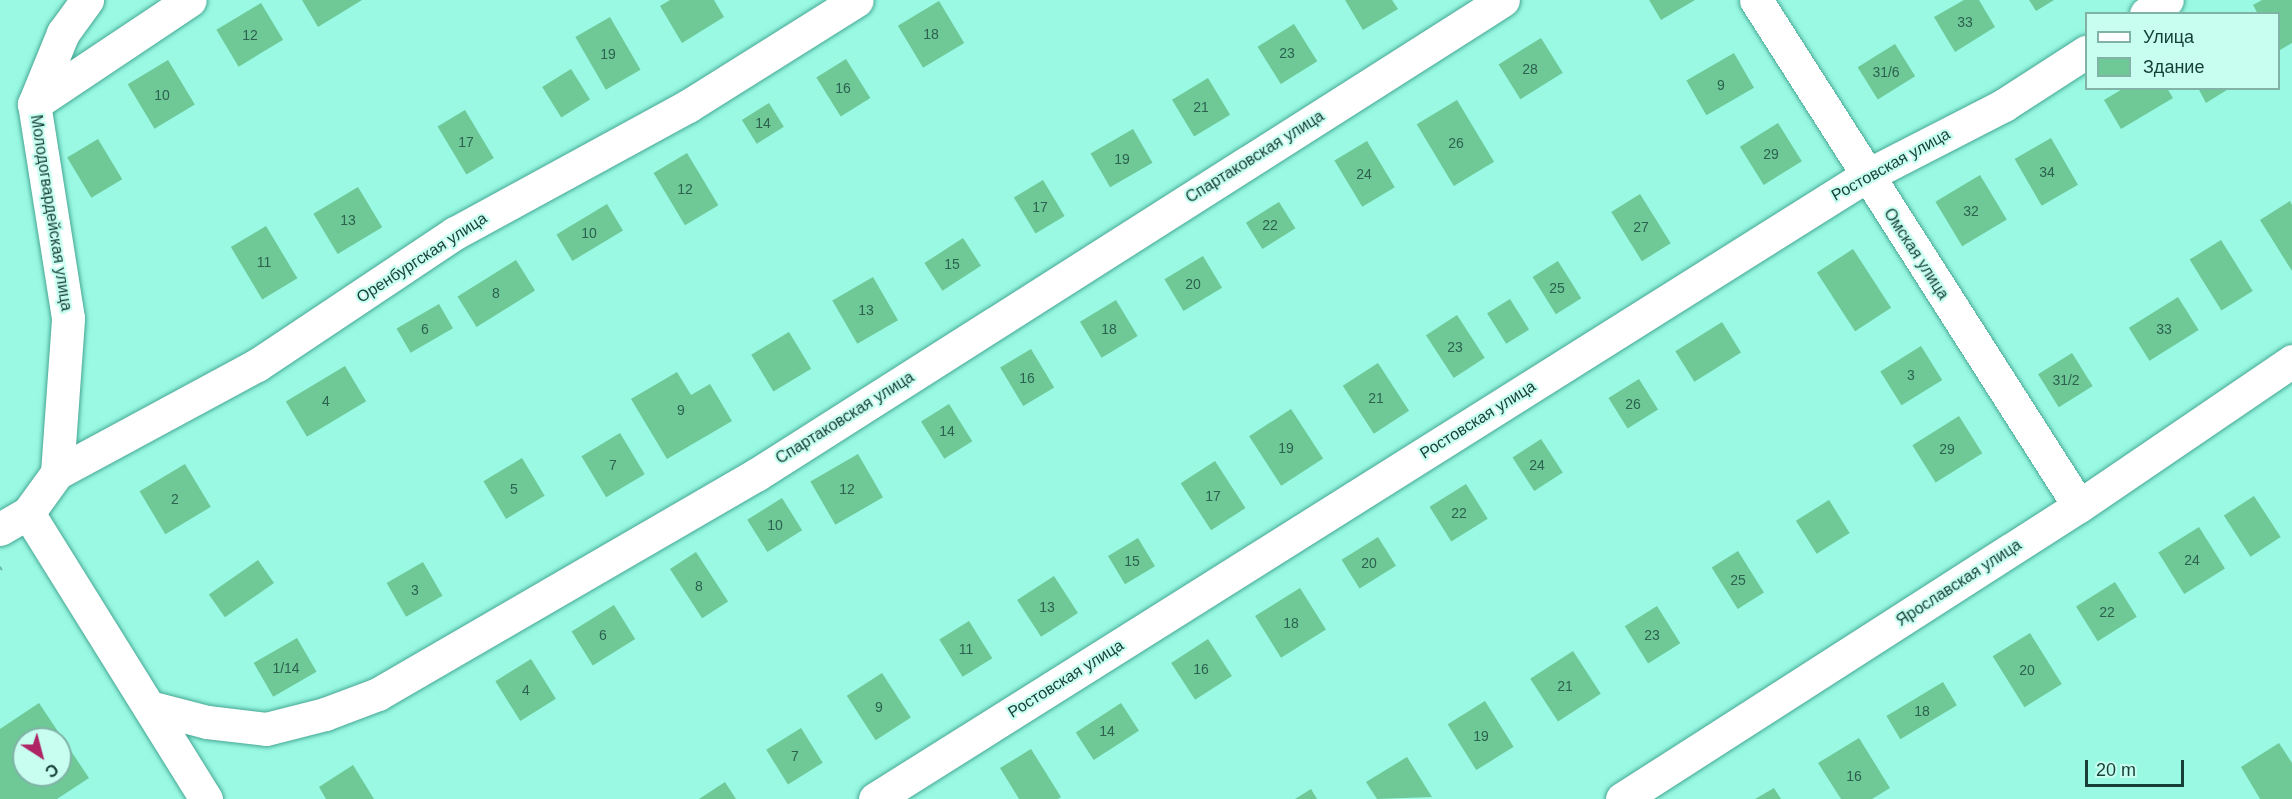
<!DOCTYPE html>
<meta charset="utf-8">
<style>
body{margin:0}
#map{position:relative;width:2292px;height:799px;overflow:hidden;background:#99f9e3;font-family:Helvetica,sans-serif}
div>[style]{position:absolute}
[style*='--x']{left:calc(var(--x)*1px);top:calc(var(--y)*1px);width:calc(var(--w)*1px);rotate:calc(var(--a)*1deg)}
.building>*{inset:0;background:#6ec997;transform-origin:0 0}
.path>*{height:4px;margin-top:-2px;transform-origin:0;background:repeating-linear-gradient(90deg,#6dbaa9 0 4.5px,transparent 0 7.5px)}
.roads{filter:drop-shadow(0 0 2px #46a794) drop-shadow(0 0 2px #46a794)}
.street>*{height:33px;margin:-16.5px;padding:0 16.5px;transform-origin:16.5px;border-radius:16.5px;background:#fff}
span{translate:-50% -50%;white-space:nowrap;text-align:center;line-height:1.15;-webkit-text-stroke:4.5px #c7fef0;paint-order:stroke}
.number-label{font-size:14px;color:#2c624f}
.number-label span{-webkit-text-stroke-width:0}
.street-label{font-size:16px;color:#163f37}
.legend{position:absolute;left:2085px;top:12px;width:195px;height:78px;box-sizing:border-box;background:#c7fef0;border:2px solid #80b2a6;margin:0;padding:8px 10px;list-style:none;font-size:18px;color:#163f37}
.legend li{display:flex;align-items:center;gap:12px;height:30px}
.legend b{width:30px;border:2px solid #80b2a6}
.north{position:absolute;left:12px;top:727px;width:60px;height:60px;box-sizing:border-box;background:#c7fef0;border:2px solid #80b2a6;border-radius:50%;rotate:144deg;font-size:16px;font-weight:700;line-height:24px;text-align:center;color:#163f37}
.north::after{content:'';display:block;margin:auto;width:21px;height:27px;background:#ae2465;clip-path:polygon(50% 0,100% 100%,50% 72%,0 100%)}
.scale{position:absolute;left:2085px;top:760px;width:99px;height:27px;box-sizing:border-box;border:3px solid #163f37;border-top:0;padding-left:8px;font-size:18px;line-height:21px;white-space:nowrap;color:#163f37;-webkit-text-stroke:4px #c7fef0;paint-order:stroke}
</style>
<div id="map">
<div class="building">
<i style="clip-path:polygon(302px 0,362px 0,318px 27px)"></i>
<i style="clip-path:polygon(670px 0,714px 0,724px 17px,682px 43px,660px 6px)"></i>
<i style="clip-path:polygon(1345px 0,1392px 0,1398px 9px,1363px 30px)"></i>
<i style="clip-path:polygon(1649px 0,1695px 0,1661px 20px)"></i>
<i style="clip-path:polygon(1964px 0,1979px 0,1995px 27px,1955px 52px,1934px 17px)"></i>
<i style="clip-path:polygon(2029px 0,2054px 0,2036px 11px)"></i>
<i style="clip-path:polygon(2262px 0,2292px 0,2292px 43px,2280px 50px,2278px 14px,2258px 14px,2253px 5px)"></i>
<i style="left:939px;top:1px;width:49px;height:48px;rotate:59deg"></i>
<i style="left:261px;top:3px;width:43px;height:52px;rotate:59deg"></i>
<i style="left:610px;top:17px;width:61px;height:40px;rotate:60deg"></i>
<i style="left:1294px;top:24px;width:44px;height:43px;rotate:58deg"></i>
<i style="left:1541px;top:38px;width:41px;height:50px;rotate:58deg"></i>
<i style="left:1895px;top:44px;width:38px;height:44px;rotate:58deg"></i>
<i style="left:1734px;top:53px;width:40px;height:55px;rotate:60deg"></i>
<i style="left:846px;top:59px;width:46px;height:35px;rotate:58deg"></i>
<i style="left:168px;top:60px;width:52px;height:47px;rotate:59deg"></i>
<i style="left:571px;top:69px;width:36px;height:34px;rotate:58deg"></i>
<i style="left:1208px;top:78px;width:43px;height:42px;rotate:59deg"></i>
<i style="clip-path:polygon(2124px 88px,2167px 88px,2173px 98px,2121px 129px,2104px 100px)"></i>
<i style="clip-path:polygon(2198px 88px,2230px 88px,2206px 103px)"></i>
<i style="left:1457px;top:100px;width:72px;height:47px;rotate:59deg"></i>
<i style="left:769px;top:103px;width:28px;height:32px;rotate:58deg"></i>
<i style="left:465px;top:110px;width:56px;height:32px;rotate:59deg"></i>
<i style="left:1778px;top:123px;width:45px;height:45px;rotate:58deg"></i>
<i style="left:1133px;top:129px;width:39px;height:49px;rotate:60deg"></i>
<i style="left:2051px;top:138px;width:54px;height:42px;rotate:60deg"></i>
<i style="left:98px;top:139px;width:47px;height:36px;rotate:59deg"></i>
<i style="left:1367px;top:141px;width:54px;height:38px;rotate:59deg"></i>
<i style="left:687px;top:153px;width:61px;height:39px;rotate:59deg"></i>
<i style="left:1980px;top:175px;width:52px;height:52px;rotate:59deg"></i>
<i style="left:1043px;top:180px;width:42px;height:34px;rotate:59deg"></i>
<i style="left:358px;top:187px;width:47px;height:52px;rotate:59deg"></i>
<i style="left:1640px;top:194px;width:58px;height:34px;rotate:58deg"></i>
<i style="clip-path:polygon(2290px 201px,2292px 205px,2292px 271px,2260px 220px)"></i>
<i style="left:1279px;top:202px;width:31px;height:39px;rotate:58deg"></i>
<i style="left:607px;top:204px;width:31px;height:59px;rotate:59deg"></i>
<i style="left:266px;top:226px;width:61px;height:41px;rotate:59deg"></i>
<i style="left:963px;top:238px;width:33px;height:46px;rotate:57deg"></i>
<i style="left:2221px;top:240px;width:60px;height:37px;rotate:58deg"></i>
<i style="left:1853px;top:249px;width:70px;height:43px;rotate:57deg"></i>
<i style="left:1203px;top:256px;width:37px;height:45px;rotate:59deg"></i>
<i style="left:516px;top:260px;width:36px;height:69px;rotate:58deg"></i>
<i style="left:1558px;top:261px;width:44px;height:30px;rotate:58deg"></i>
<i style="left:873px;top:277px;width:50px;height:47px;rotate:60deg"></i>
<i style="left:2178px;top:297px;width:39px;height:58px;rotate:58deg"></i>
<i style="left:1510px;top:299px;width:36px;height:27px;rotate:58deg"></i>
<i style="left:1116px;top:300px;width:42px;height:42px;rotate:59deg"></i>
<i style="left:439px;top:304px;width:28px;height:49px;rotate:60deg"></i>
<i style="left:1457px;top:315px;width:51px;height:37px;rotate:57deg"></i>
<i style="left:1722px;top:322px;width:36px;height:55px;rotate:58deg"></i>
<i style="left:789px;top:332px;width:43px;height:44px;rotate:59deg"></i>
<i style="left:1921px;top:346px;width:40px;height:48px;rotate:58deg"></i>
<i style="left:1031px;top:349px;width:45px;height:36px;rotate:59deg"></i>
<i style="left:2072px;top:353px;width:39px;height:40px;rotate:58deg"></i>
<i style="left:1378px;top:363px;width:57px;height:42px;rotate:57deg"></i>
<i style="left:345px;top:366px;width:41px;height:69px;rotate:59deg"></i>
<i style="clip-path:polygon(677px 372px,691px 395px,710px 384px,732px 421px,667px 459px,631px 399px)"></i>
<i style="left:1639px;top:379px;width:36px;height:36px;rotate:58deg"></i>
<i style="left:949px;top:404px;width:44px;height:33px;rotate:58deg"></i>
<i style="left:1291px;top:409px;width:59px;height:50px;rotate:57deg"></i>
<i style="left:1959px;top:416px;width:44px;height:55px;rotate:58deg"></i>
<i style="left:620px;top:433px;width:48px;height:45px;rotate:59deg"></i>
<i style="left:1541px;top:439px;width:40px;height:34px;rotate:57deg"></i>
<i style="left:858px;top:454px;width:50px;height:55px;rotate:60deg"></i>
<i style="left:522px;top:458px;width:44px;height:45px;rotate:59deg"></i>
<i style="left:1215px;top:461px;width:56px;height:41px;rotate:57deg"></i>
<i style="left:185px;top:464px;width:50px;height:53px;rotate:59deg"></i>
<i style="left:1466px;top:484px;width:41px;height:43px;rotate:58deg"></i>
<i style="left:2254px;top:496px;width:49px;height:36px;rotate:57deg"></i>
<i style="left:782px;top:498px;width:38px;height:41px;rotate:58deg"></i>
<i style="left:1829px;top:500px;width:39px;height:39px;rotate:58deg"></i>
<i style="left:2199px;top:527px;width:49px;height:48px;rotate:58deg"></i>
<i style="left:1378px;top:537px;width:34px;height:43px;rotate:58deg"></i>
<i style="left:1138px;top:538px;width:33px;height:35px;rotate:59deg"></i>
<i style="left:1738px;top:551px;width:49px;height:31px;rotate:58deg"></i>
<i style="left:696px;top:552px;width:59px;height:31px;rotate:57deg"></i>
<i style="left:258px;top:560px;width:28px;height:60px;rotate:55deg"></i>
<i style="left:423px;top:562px;width:39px;height:42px;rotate:60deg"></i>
<i style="left:1054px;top:576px;width:44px;height:44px;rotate:57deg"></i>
<i style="left:2115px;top:582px;width:41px;height:46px;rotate:58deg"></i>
<i style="left:1300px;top:588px;width:49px;height:53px;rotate:58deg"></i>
<i style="left:614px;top:605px;width:40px;height:50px;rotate:58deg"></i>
<i style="left:1657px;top:606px;width:44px;height:38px;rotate:58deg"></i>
<i style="left:969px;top:621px;width:44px;height:35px;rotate:58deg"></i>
<i style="left:2030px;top:633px;width:60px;height:44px;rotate:58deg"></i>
<i style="left:297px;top:638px;width:39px;height:50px;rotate:60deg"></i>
<i style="left:1208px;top:639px;width:44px;height:44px;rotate:57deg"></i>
<i style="left:1573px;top:651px;width:51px;height:51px;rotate:57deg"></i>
<i style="left:531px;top:659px;width:47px;height:42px;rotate:58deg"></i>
<i style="left:882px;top:673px;width:53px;height:42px;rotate:57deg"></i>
<i style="left:1943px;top:682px;width:27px;height:66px;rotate:59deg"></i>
<i style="left:1485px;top:701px;width:54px;height:44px;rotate:58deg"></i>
<i style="clip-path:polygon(evenodd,39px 703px,89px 778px,57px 799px,0 799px,0 729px,39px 703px,24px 739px,60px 739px,60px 775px,24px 775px,24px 739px)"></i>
<i style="left:1121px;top:703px;width:33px;height:54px;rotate:57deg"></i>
<i style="left:801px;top:728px;width:41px;height:41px;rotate:58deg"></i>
<i style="clip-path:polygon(1859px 738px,1890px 788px,1872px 799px,1841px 799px,1818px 763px)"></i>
<i style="clip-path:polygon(2279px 743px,2292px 763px,2292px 799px,2260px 799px,2241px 767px)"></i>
<i style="clip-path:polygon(1031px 749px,1061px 797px,1058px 799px,1019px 799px,1000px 768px)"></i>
<i style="clip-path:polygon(1407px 757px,1432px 797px,1377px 799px,1366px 782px)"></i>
<i style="clip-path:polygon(353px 765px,374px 799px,326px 799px,319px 787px)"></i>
<i style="clip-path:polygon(725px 782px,736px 799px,699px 799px)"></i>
<i style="clip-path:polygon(1774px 788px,1781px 799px,1755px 799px)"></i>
<i style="clip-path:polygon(1311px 789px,1317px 799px,1295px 799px)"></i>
</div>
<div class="path">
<i style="--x:0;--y:569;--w:2;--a:-27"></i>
</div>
<div class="roads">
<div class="street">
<i style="--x:1756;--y:0;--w:600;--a:57.45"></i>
<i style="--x:2146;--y:14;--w:25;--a:-34"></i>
<i style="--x:34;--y:104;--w:77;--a:-67.8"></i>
<i style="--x:63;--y:33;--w:41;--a:-54"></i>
<i style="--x:57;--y:473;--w:155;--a:-85.9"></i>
<i style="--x:68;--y:318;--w:217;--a:-99"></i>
<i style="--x:34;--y:104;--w:187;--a:-33.7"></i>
<i style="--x:28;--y:513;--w:337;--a:58.1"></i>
<i style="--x:0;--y:529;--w:32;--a:-30"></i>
<i style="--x:28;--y:513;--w:49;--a:-54.1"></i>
<i style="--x:57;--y:473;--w:227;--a:-28.4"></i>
<i style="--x:257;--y:365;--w:238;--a:-33.7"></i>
<i style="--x:455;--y:233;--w:265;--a:-28.6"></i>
<i style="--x:688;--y:106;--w:199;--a:-32.1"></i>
<i style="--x:149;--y:707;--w:60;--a:14.5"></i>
<i style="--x:207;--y:722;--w:59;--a:6.8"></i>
<i style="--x:266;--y:729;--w:61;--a:-14.3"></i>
<i style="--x:325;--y:714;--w:57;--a:-20.7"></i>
<i style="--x:378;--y:694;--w:437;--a:-30.1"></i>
<i style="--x:756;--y:475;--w:885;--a:-32.45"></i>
<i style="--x:875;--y:799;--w:1171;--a:-32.16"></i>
<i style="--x:1866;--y:176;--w:155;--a:-27.2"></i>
<i style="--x:2004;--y:105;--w:98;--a:-32.9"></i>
<i style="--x:1622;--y:799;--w:543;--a:-32.67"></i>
<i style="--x:2079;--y:506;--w:258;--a:-34.2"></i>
</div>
</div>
<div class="number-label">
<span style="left:1965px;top:22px">33</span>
<span style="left:931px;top:34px">18</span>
<span style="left:250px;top:35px">12</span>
<span style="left:1287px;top:53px">23</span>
<span style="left:608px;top:54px">19</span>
<span style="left:1530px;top:69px">28</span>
<span style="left:1886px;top:72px">31/6</span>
<span style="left:1721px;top:85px">9</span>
<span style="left:843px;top:88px">16</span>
<span style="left:162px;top:95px">10</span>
<span style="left:1201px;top:107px">21</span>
<span style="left:763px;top:123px">14</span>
<span style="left:466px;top:142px">17</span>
<span style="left:1456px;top:143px">26</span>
<span style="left:1771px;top:154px">29</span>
<span style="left:1122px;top:159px">19</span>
<span style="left:2047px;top:172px">34</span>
<span style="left:1364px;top:174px">24</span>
<span style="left:685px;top:189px">12</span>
<span style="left:1040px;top:207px">17</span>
<span style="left:1971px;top:211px">32</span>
<span style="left:348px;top:220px">13</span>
<span style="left:1270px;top:225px">22</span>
<span style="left:1641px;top:227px">27</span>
<span style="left:589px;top:233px">10</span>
<span style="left:264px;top:262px">11</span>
<span style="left:952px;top:264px">15</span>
<span style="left:1193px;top:284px">20</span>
<span style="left:1557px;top:288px">25</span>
<span style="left:496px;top:293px">8</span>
<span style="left:866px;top:310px">13</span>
<span style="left:425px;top:329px">6</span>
<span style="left:1109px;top:329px">18</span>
<span style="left:2164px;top:329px">33</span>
<span style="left:1455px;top:347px">23</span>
<span style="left:1911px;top:375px">3</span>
<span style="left:1027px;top:378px">16</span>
<span style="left:2066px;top:380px">31/2</span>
<span style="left:1376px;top:398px">21</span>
<span style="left:326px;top:401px">4</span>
<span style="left:1633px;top:404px">26</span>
<span style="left:681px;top:410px">9</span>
<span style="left:947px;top:431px">14</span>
<span style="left:1286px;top:448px">19</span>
<span style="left:1947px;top:449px">29</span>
<span style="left:613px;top:465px">7</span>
<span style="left:1537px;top:465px">24</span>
<span style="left:514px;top:489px">5</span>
<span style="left:847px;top:489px">12</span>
<span style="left:1213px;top:496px">17</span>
<span style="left:175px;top:499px">2</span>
<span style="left:1459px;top:513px">22</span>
<span style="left:775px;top:525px">10</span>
<span style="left:2192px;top:560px">24</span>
<span style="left:1132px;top:561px">15</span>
<span style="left:1369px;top:563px">20</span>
<span style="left:1738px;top:580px">25</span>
<span style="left:699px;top:586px">8</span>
<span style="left:415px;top:590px">3</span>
<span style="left:1047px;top:607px">13</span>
<span style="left:2107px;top:612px">22</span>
<span style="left:1291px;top:623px">18</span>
<span style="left:603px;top:635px">6</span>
<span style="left:1652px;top:635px">23</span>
<span style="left:966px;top:649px">11</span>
<span style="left:286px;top:668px">1/14</span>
<span style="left:1201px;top:669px">16</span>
<span style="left:2027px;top:670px">20</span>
<span style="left:1565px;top:686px">21</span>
<span style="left:526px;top:690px">4</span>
<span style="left:879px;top:707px">9</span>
<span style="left:1922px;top:711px">18</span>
<span style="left:1107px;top:731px">14</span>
<span style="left:1481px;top:736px">19</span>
<span style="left:795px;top:756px">7</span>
<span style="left:1854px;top:776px">16</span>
</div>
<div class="street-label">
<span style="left:1255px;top:157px;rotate:-32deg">Спартаковская улица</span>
<span style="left:1891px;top:165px;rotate:-29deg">Ростовская улица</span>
<span style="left:51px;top:213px;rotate:81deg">Молодогвардейская улица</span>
<span style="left:1916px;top:254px;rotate:57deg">Омская улица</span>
<span style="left:422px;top:258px;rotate:-33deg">Оренбургская улица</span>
<span style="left:845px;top:418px;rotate:-32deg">Спартаковская улица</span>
<span style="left:1478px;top:420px;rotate:-32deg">Ростовская улица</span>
<span style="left:1959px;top:583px;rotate:-33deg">Ярославская улица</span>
<span style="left:1066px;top:679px;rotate:-32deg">Ростовская улица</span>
</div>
<ul class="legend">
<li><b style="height:8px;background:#fff"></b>Улица</li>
<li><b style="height:16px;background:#6ec997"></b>Здание</li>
</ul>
<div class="north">С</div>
<div class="scale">20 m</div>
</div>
